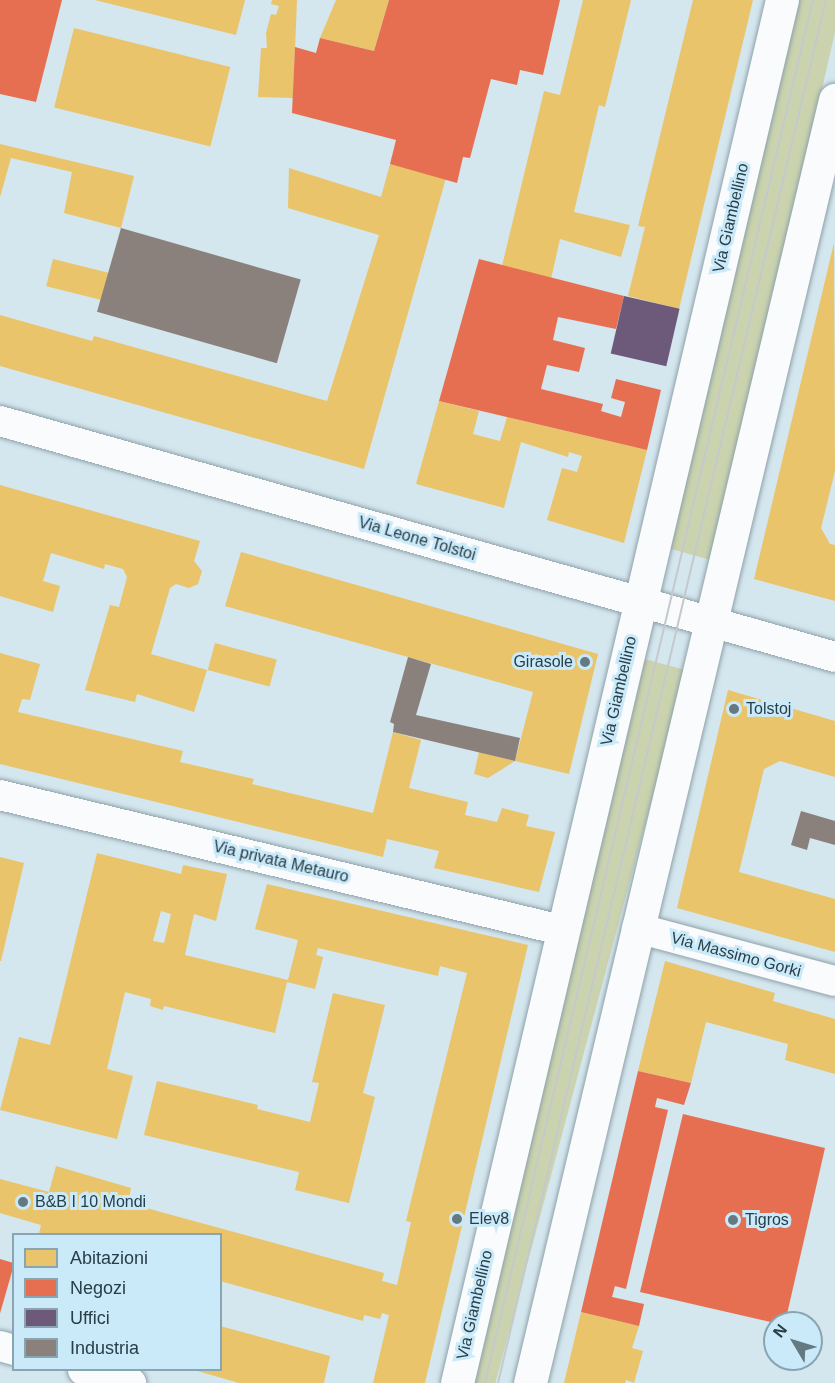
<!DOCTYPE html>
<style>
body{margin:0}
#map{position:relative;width:835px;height:1383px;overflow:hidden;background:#d4e6ee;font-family:Arial,sans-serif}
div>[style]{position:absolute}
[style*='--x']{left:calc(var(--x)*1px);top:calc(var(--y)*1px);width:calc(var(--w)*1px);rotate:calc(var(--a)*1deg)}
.green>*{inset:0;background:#cad3ae;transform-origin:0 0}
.homes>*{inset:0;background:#e9c46a;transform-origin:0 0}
.shops>*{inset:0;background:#e76f51;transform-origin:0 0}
.offices>*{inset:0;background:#6d597a;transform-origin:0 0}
.industry>*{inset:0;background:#8a817c;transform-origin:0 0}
.roads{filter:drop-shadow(0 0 2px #8fa1a9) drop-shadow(0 0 2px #8fa1a9)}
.minor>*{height:30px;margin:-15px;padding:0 15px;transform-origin:15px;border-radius:15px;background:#f9fbfc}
.tertiary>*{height:33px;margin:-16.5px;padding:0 16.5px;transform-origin:16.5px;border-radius:16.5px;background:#f9fbfc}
.tram>*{height:1.5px;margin:-0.75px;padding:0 0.75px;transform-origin:0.75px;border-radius:0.75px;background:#c4c9cc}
.dots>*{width:16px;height:16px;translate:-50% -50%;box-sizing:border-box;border:3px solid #cae9f9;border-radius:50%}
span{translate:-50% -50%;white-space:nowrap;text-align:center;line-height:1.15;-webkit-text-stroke:6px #cae9f9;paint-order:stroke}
.street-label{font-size:16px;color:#283e48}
.poi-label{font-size:16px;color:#283e48}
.right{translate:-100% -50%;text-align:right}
.left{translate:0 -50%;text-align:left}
.legend{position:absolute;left:12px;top:1233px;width:210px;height:138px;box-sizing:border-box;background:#cae9f9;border:2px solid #89a5b2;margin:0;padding:8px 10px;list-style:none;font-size:18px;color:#283e48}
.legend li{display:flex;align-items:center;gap:12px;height:30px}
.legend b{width:30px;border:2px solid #89a5b2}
.north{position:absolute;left:763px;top:1311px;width:60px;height:60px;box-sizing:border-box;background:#cae9f9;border:2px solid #89a5b2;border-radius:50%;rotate:308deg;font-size:16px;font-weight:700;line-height:24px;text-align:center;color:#283e48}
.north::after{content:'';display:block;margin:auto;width:21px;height:27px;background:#647982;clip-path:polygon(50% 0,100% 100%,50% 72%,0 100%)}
</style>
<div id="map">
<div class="green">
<i style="clip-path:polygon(797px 0,835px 0,835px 32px,714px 561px,668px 548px)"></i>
<i style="left:641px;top:658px;width:47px;height:746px;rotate:15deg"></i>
</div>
<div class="homes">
<i style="clip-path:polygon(95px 0,245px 0,236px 35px)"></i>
<i style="clip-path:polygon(272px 0,297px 0,293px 98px,258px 97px,261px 48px,267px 48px,266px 33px,271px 14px,276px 15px,279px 6px,271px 4px)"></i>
<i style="clip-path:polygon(336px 0,389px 0,374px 51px,320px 38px)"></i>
<i style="clip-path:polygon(583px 0,631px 0,605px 107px,599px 105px,574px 212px,630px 225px,621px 257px,560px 239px,551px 279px,502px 266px,544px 91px,560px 95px)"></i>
<i style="clip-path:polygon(693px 0,753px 0,679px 309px,628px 296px,645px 227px,638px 226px)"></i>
<i style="left:74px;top:28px;width:161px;height:82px;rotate:14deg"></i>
<i style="clip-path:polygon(0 144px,134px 176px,121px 228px,64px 213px,72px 172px,11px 158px,0 197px)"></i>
<i style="clip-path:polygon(390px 164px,446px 178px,364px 469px,0 366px,0 315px,92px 341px,94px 336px,327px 401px,379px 235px,288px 208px,289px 168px,381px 197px)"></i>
<i style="clip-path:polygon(834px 243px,835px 471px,821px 528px,830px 544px,835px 545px,835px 601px,754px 579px)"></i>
<i style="left:53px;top:259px;width:58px;height:28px;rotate:14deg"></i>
<i style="clip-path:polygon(439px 401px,479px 411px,473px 434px,500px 441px,507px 417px,647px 450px,624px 543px,547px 520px,562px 468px,577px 472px,582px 456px,569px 452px,568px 457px,521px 442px,504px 508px,416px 484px)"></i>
<i style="clip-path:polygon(0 485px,200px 541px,194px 561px,202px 571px,198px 584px,189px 588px,176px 584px,170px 588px,151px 654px,207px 670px,194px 712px,137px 694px,135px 702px,85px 690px,110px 605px,119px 607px,127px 577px,123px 569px,105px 564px,104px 569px,51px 553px,43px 581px,60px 586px,53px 612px,0 596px)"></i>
<i style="clip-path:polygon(241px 552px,598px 654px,569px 774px,515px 761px,533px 692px,225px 606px)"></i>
<i style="left:215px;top:643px;width:64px;height:28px;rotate:15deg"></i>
<i style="clip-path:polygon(0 653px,40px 664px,30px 700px,22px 699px,18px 712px,183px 751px,180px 762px,254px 779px,252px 784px,373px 813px,393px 732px,421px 740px,409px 788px,468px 802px,465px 815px,497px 822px,502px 808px,529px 815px,526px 826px,555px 832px,539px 892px,434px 868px,439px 851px,387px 839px,383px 857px,0 764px)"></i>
<i style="clip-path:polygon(728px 690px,835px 721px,835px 777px,780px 761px,764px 769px,739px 872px,835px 899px,835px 952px,677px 908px)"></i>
<i style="clip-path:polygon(479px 752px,515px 761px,488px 778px,474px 774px)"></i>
<i style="clip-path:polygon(evenodd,97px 853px,181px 874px,183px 865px,227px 874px,216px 921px,194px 914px,185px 955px,288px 980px,298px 940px,255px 929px,267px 884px,528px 945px,425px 1383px,373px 1383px,389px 1315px,382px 1313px,380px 1319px,364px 1315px,363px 1321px,220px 1281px,220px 1234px,39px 1234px,41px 1225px,0 1213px,0 1179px,49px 1192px,56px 1166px,131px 1188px,128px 1203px,384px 1273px,382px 1281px,397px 1285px,411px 1222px,406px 1221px,467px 973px,440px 966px,438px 976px,318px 948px,316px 955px,323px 957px,315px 989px,287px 982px,275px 1033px,164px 1006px,163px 1010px,150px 1006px,151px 999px,125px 992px,107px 1069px,133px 1076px,117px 1139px,0 1110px,19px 1037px,50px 1045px,97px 853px,161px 911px,171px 914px,164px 943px,153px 941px,161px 911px)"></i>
<i style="clip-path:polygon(0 857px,24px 863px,1px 961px,0 961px)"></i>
<i style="clip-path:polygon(665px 961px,775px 993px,773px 1001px,835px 1019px,835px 1074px,785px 1060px,788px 1044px,706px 1022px,691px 1083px,638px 1071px)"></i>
<i style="clip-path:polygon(333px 993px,385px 1005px,363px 1093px,375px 1097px,349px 1203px,295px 1190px,299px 1172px,144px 1135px,157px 1081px,258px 1105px,257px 1109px,310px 1122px,319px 1083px,312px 1082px)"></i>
<i style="clip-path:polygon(581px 1312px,639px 1326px,632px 1348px,643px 1351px,634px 1383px,626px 1380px,625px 1383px,564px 1383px)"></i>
<i style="clip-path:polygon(220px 1326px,330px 1356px,324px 1383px,239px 1383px,194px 1370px,220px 1370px)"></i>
</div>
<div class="shops">
<i style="clip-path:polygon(0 0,62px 0,36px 102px,0 94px)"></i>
<i style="clip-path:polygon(389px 0,560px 0,543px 75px,520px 70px,517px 85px,491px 79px,470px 158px,463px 157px,457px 183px,390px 164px,396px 140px,292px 113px,295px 47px,316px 53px,320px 38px,374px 51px)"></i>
<i style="clip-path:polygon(479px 259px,624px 296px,616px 329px,558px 317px,553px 340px,585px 348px,579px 372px,547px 365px,541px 389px,603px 404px,601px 411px,621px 417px,625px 402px,611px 398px,616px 379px,661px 390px,647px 450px,439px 401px)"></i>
<i style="clip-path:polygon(638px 1071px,691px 1083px,684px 1105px,657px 1098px,655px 1107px,668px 1110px,626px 1289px,615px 1286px,612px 1297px,644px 1304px,639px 1326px,581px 1312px)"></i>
<i style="clip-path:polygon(683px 1114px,825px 1148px,785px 1323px,775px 1323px,640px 1292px)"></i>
<i style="left:0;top:1259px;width:15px;height:57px;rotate:16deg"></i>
</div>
<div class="offices">
<i style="left:624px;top:296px;width:57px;height:59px;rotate:13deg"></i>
</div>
<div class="industry">
<i style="left:121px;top:228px;width:187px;height:87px;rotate:16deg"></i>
<i style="clip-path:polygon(408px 657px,431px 664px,416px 715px,520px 738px,515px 761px,393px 732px,394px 724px,390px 722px)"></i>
<i style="clip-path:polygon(801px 811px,835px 821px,835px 845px,810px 838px,807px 850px,791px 845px)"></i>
</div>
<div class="roads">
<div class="minor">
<i style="--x:0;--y:421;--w:868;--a:15.78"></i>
<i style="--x:0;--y:795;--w:577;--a:13.53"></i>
<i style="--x:637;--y:928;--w:205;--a:15"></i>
<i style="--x:0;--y:1346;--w:15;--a:16"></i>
<i style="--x:83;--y:1370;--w:50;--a:15.2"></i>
</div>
<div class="tertiary">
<i style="--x:457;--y:1383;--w:1421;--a:-76.78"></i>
<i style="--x:530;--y:1383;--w:1319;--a:-76.63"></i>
</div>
</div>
<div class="tram">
<i style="--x:485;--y:1383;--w:1421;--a:-76.66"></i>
<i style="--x:498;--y:1383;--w:1421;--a:-76.66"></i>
</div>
<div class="dots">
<i style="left:585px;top:662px;background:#647982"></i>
<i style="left:734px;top:709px;background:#647982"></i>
<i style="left:23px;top:1202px;background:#647982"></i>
<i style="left:457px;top:1219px;background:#647982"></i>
<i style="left:733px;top:1220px;background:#647982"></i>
</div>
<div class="street-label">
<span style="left:731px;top:218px;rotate:-77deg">Via Giambellino</span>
<span style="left:417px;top:539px;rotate:16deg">Via Leone Tolstoi</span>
<span style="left:619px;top:691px;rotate:-77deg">Via Giambellino</span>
<span style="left:281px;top:862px;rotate:13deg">Via privata Metauro</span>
<span style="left:736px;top:955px;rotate:15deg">Via Massimo Gorki</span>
<span style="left:475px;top:1305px;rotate:-77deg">Via Giambellino</span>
</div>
<div class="poi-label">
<span class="right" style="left:573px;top:662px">Girasole</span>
<span class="left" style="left:746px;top:709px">Tolstoj</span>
<span class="left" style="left:35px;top:1202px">B&amp;B I 10 Mondi</span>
<span class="left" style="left:469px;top:1219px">Elev8</span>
<span class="left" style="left:745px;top:1220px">Tigros</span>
</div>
<ul class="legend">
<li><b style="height:16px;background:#e9c46a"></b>Abitazioni</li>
<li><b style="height:16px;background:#e76f51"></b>Negozi</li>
<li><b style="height:16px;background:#6d597a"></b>Uffici</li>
<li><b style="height:16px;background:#8a817c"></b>Industria</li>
</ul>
<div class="north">N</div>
</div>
